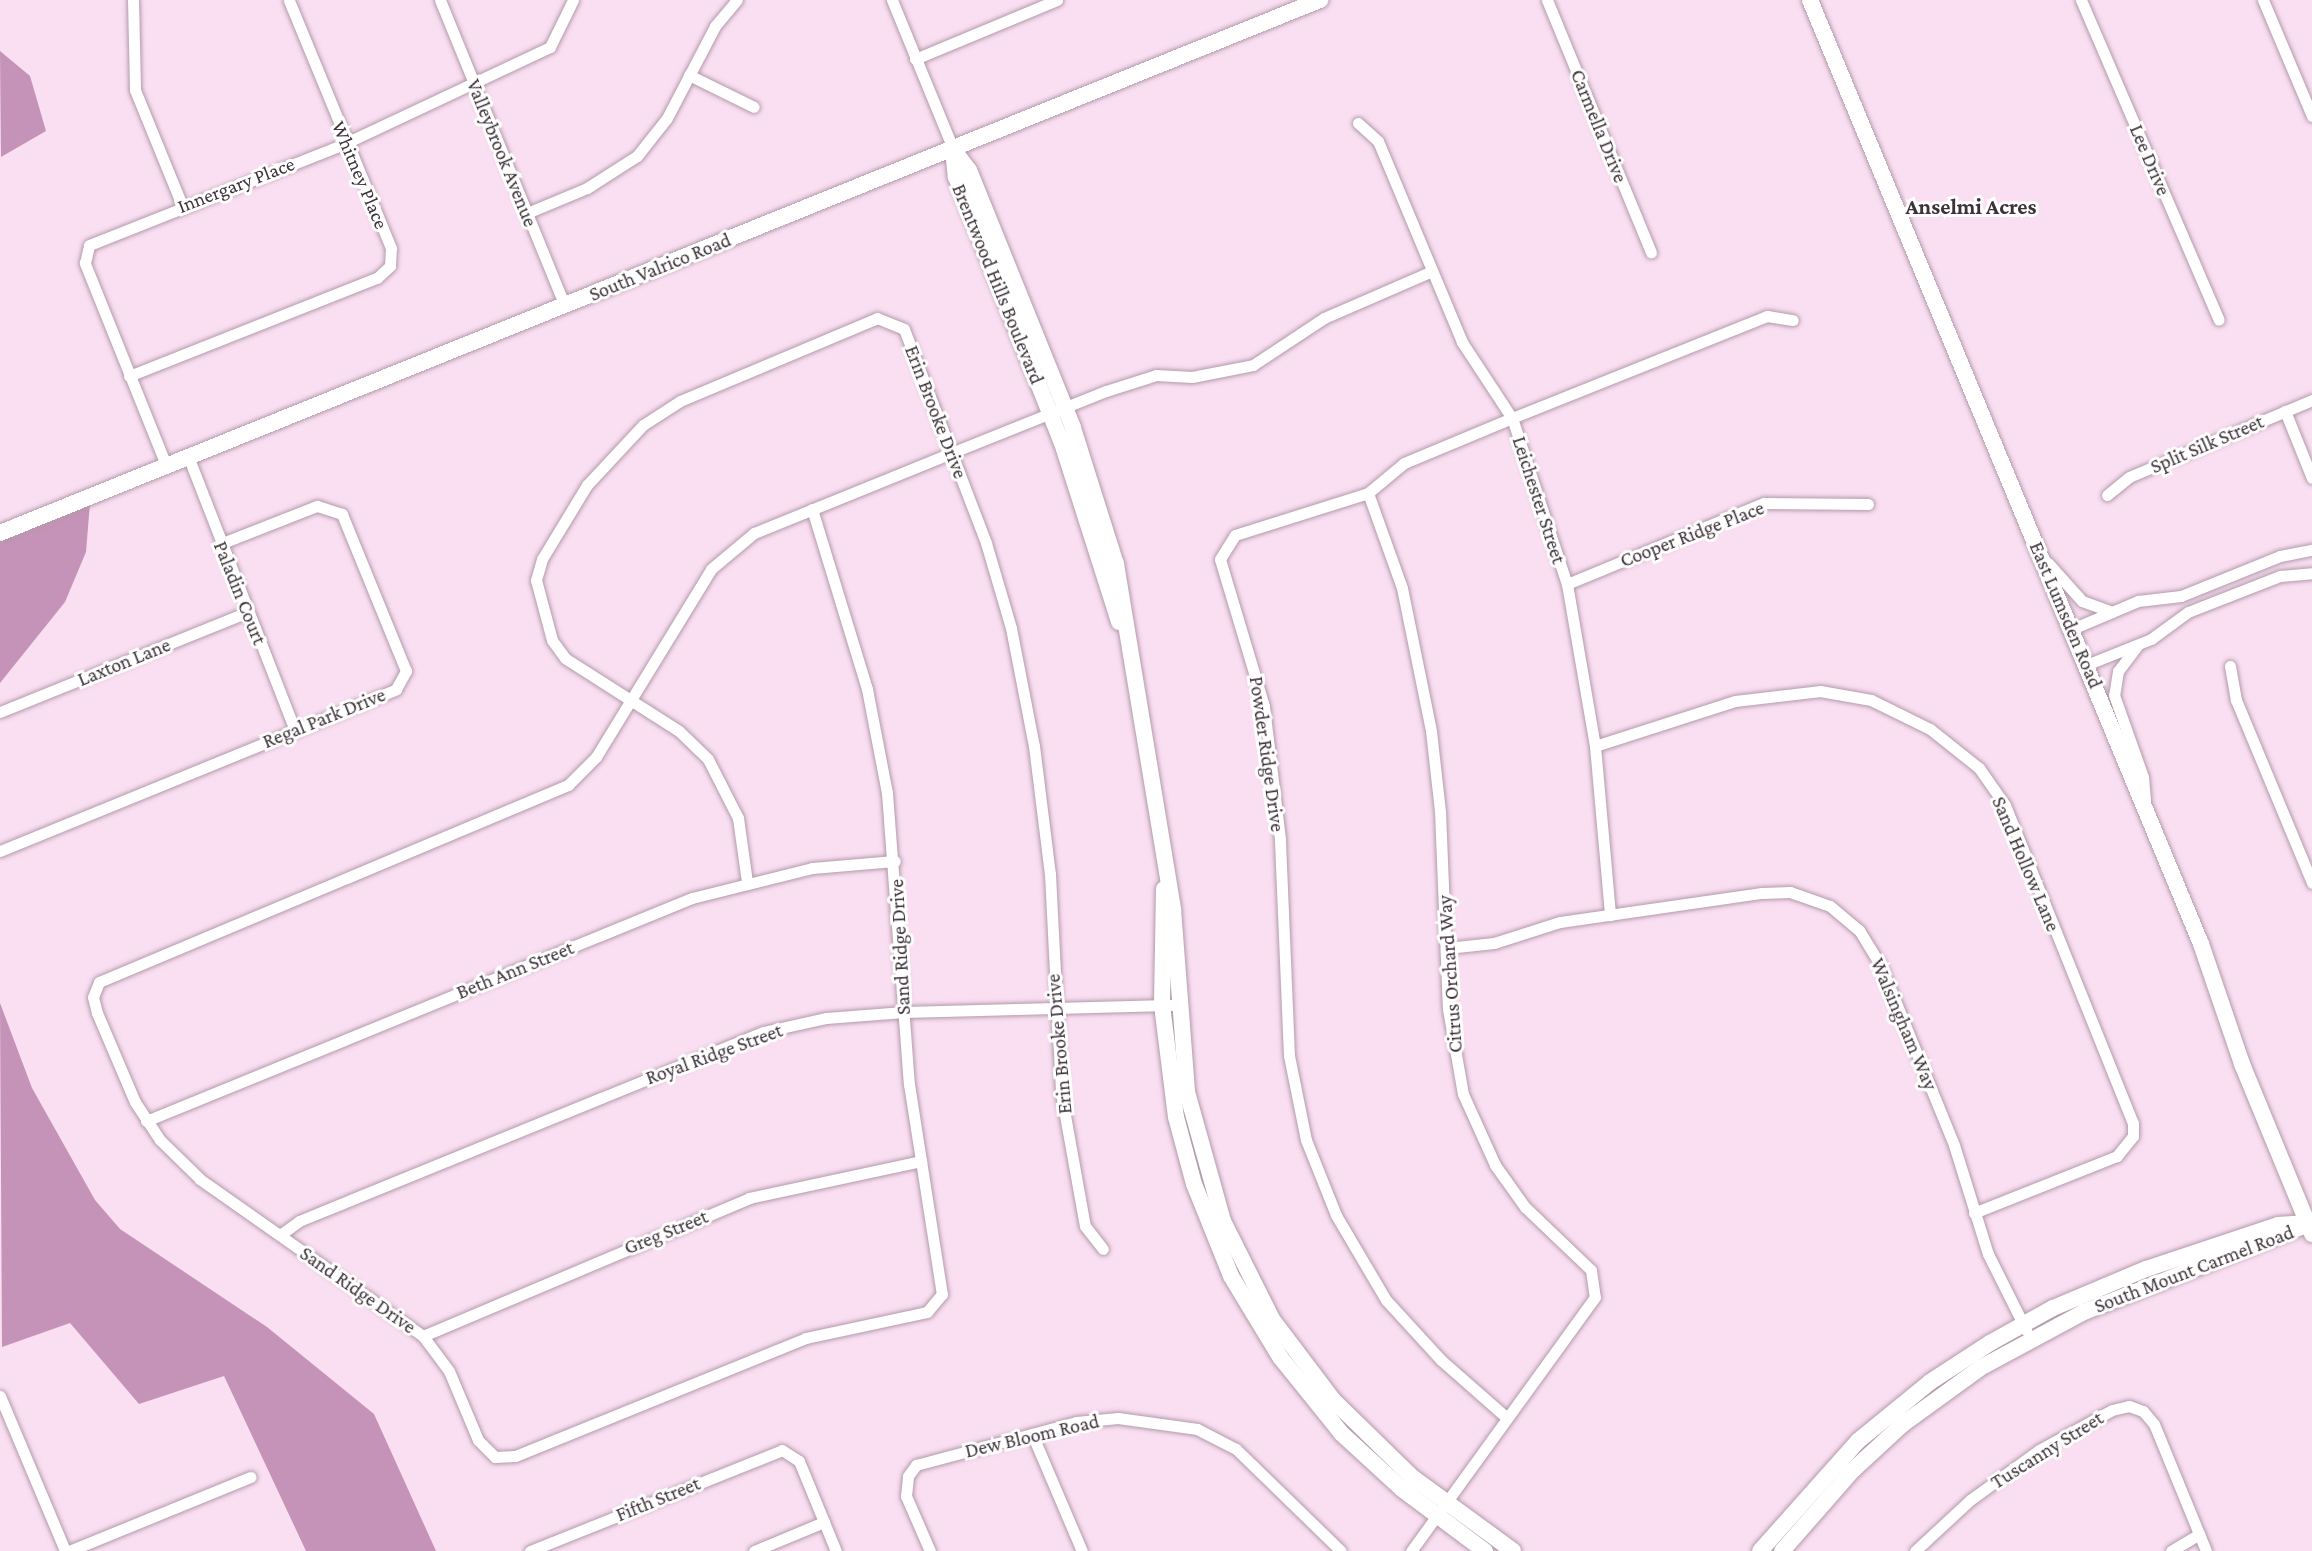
<!DOCTYPE html>
<style>
body{margin:0}
#map{position:relative;width:2312px;height:1551px;overflow:hidden;background:#f9dff1;font-family:"Crimson Pro",serif}
div>[style]{position:absolute}
[style*='--x']{left:calc(var(--x)*1px);top:calc(var(--y)*1px);width:calc(var(--w)*1px);rotate:calc(var(--a)*1deg)}
.water>*{inset:0;background:#c593b7}
.roads{filter:drop-shadow(0 0 2px #b39aab) drop-shadow(0 0 2px #b39aab)}
.street>*{height:11px;margin:-5.5px;padding:0 5.5px;transform-origin:5.5px;border-radius:5.5px;background:#fff}
.secondary>*{height:16px;margin:-8px;padding:0 8px;transform-origin:8px;border-radius:8px;background:#fff}
span{translate:-50% -50%;white-space:nowrap;text-align:center;line-height:1.15;-webkit-text-stroke:6px #fff;paint-order:stroke}
.street-label{font-size:20px;color:#3c3239}
.neighbourhood-label{font-size:22px;color:#3c3239;font-weight:700}
</style>
<div id="map">
<div class="water">
<i style="clip-path:polygon(0 51px,30px 76px,46px 131px,1px 157px)"></i>
<i style="clip-path:polygon(90px 503px,86px 552px,65px 602px,0 683px,0 540px)"></i>
<i style="clip-path:polygon(0 1003px,32px 1088px,95px 1200px,120px 1229px,267px 1327px,374px 1414px,436px 1551px,306px 1551px,224px 1376px,139px 1404px,70px 1323px,2px 1347px)"></i>
</div>
<div class="roads">
<div class="street">
<i style="--x:133;--y:0;--w:90;--a:88.7"></i>
<i style="--x:135;--y:90;--w:124;--a:67.8"></i>
<i style="--x:440;--y:0;--w:331;--a:67.8"></i>
<i style="--x:892;--y:0;--w:161;--a:67.7"></i>
<i style="--x:1547;--y:0;--w:273;--a:67.6"></i>
<i style="--x:2081;--y:0;--w:348;--a:66.7"></i>
<i style="--x:2263;--y:0;--w:126;--a:67.1"></i>
<i style="--x:915;--y:59;--w:154;--a:-22.6"></i>
<i style="--x:689;--y:75;--w:72;--a:26.2"></i>
<i style="--x:1358;--y:123;--w:27;--a:42"></i>
<i style="--x:1378;--y:141;--w:218;--a:67.3"></i>
<i style="--x:1462;--y:342;--w:91;--a:56.7"></i>
<i style="--x:1512;--y:418;--w:175;--a:71.7"></i>
<i style="--x:1567;--y:584;--w:164;--a:80.2"></i>
<i style="--x:1595;--y:746;--w:170;--a:84.9"></i>
<i style="--x:527;--y:213;--w:65;--a:-22.6"></i>
<i style="--x:587;--y:188;--w:59;--a:-32.6"></i>
<i style="--x:637;--y:156;--w:48;--a:-51.7"></i>
<i style="--x:667;--y:118;--w:104;--a:-62.4"></i>
<i style="--x:715;--y:26;--w:34;--a:-50"></i>
<i style="--x:129;--y:376;--w:267;--a:-21.6"></i>
<i style="--x:377;--y:278;--w:18;--a:-43"></i>
<i style="--x:390;--y:266;--w:18;--a:-87"></i>
<i style="--x:391;--y:248;--w:268;--a:-112.4"></i>
<i style="--x:2285;--y:411;--w:72;--a:68.1"></i>
<i style="--x:188;--y:456;--w:294;--a:68.7"></i>
<i style="--x:166;--y:465;--w:218;--a:-111.9"></i>
<i style="--x:85;--y:263;--w:18;--a:-77"></i>
<i style="--x:89;--y:245;--w:277;--a:-21.6"></i>
<i style="--x:346;--y:143;--w:225;--a:-25.2"></i>
<i style="--x:550;--y:47;--w:52;--a:-63.9"></i>
<i style="--x:1368;--y:493;--w:101;--a:70.3"></i>
<i style="--x:1402;--y:588;--w:146;--a:78.5"></i>
<i style="--x:1431;--y:731;--w:81;--a:83.6"></i>
<i style="--x:1440;--y:811;--w:198;--a:87.7"></i>
<i style="--x:1448;--y:1009;--w:86;--a:80"></i>
<i style="--x:1463;--y:1094;--w:78;--a:65.7"></i>
<i style="--x:1495;--y:1165;--w:52;--a:54.5"></i>
<i style="--x:1525;--y:1207;--w:91;--a:43.7"></i>
<i style="--x:1591;--y:1270;--w:27;--a:82"></i>
<i style="--x:1595;--y:1297;--w:314;--a:125.9"></i>
<i style="--x:2107;--y:495;--w:28;--a:-39"></i>
<i style="--x:2129;--y:477;--w:199;--a:-22.8"></i>
<i style="--x:812;--y:509;--w:188;--a:73"></i>
<i style="--x:867;--y:689;--w:106;--a:79.1"></i>
<i style="--x:887;--y:793;--w:292;--a:85.7"></i>
<i style="--x:909;--y:1084;--w:213;--a:81.1"></i>
<i style="--x:942;--y:1294;--w:23;--a:130"></i>
<i style="--x:927;--y:1312;--w:124;--a:167.9"></i>
<i style="--x:806;--y:1338;--w:314;--a:157.9"></i>
<i style="--x:515;--y:1456;--w:20;--a:177"></i>
<i style="--x:495;--y:1457;--w:24;--a:-135"></i>
<i style="--x:478;--y:1440;--w:75;--a:-112.8"></i>
<i style="--x:449;--y:1371;--w:44;--a:-126.6"></i>
<i style="--x:423;--y:1336;--w:273;--a:-144.9"></i>
<i style="--x:200;--y:1179;--w:56;--a:-135.7"></i>
<i style="--x:160;--y:1140;--w:45;--a:-123.3"></i>
<i style="--x:135;--y:1102;--w:97;--a:-113.1"></i>
<i style="--x:97;--y:1013;--w:16;--a:-104"></i>
<i style="--x:93;--y:997;--w:16;--a:-68"></i>
<i style="--x:99;--y:982;--w:509;--a:-22.78"></i>
<i style="--x:568;--y:785;--w:40;--a:-45"></i>
<i style="--x:596;--y:757;--w:220;--a:-58.5"></i>
<i style="--x:711;--y:569;--w:56;--a:-39.9"></i>
<i style="--x:754;--y:533;--w:213;--a:-22.1"></i>
<i style="--x:951;--y:453;--w:167;--a:-21.8"></i>
<i style="--x:1106;--y:391;--w:52;--a:-17.7"></i>
<i style="--x:1156;--y:375;--w:36;--a:3"></i>
<i style="--x:1192;--y:377;--w:62;--a:-11.1"></i>
<i style="--x:1253;--y:365;--w:85;--a:-33.5"></i>
<i style="--x:1324;--y:318;--w:118;--a:-23.5"></i>
<i style="--x:2048;--y:563;--w:51;--a:48.2"></i>
<i style="--x:2082;--y:601;--w:32;--a:20"></i>
<i style="--x:1567;--y:584;--w:213;--a:-22.4"></i>
<i style="--x:1764;--y:503;--w:104;--a:0.6"></i>
<i style="--x:2072;--y:629;--w:72;--a:-23"></i>
<i style="--x:2138;--y:601;--w:43;--a:-6.6"></i>
<i style="--x:2181;--y:596;--w:107;--a:-22"></i>
<i style="--x:2280;--y:556;--w:33;--a:-11"></i>
<i style="--x:2137;--y:646;--w:31;--a:127"></i>
<i style="--x:2118;--y:671;--w:24;--a:99"></i>
<i style="--x:2114;--y:695;--w:87;--a:70.5"></i>
<i style="--x:2143;--y:777;--w:23;--a:85"></i>
<i style="--x:2086;--y:665;--w:70;--a:-21.8"></i>
<i style="--x:2151;--y:639;--w:46;--a:-36.1"></i>
<i style="--x:2188;--y:612;--w:99;--a:-21.4"></i>
<i style="--x:2280;--y:576;--w:32;--a:-5"></i>
<i style="--x:2230;--y:666;--w:35;--a:80"></i>
<i style="--x:2236;--y:700;--w:198;--a:67.4"></i>
<i style="--x:0;--y:712;--w:266;--a:-22"></i>
<i style="--x:1595;--y:746;--w:147;--a:-17.8"></i>
<i style="--x:1735;--y:701;--w:86;--a:-6.7"></i>
<i style="--x:1820;--y:691;--w:52;--a:10"></i>
<i style="--x:1871;--y:700;--w:66;--a:26.2"></i>
<i style="--x:1930;--y:729;--w:63;--a:38.5"></i>
<i style="--x:1979;--y:768;--w:45;--a:54.9"></i>
<i style="--x:2005;--y:805;--w:343;--a:68.1"></i>
<i style="--x:2133;--y:1123;--w:13;--a:90"></i>
<i style="--x:2133;--y:1136;--w:26;--a:129"></i>
<i style="--x:2117;--y:1156;--w:154;--a:158.3"></i>
<i style="--x:0;--y:851;--w:428;--a:-22.2"></i>
<i style="--x:396;--y:689;--w:21;--a:-61"></i>
<i style="--x:406;--y:671;--w:170;--a:-112.2"></i>
<i style="--x:342;--y:514;--w:26;--a:-162"></i>
<i style="--x:317;--y:506;--w:104;--a:158.6"></i>
<i style="--x:747;--y:882;--w:65;--a:-98"></i>
<i style="--x:738;--y:818;--w:66;--a:-117"></i>
<i style="--x:708;--y:759;--w:40;--a:-136"></i>
<i style="--x:679;--y:731;--w:135;--a:-147.4"></i>
<i style="--x:565;--y:658;--w:22;--a:-126"></i>
<i style="--x:552;--y:640;--w:62;--a:-104.9"></i>
<i style="--x:536;--y:580;--w:22;--a:-74"></i>
<i style="--x:542;--y:559;--w:87;--a:-58.7"></i>
<i style="--x:587;--y:485;--w:82;--a:-47"></i>
<i style="--x:643;--y:425;--w:44;--a:-33"></i>
<i style="--x:680;--y:401;--w:214;--a:-22.8"></i>
<i style="--x:877;--y:318;--w:29;--a:22"></i>
<i style="--x:904;--y:329;--w:229;--a:69"></i>
<i style="--x:986;--y:543;--w:89;--a:73.6"></i>
<i style="--x:1011;--y:628;--w:120;--a:79"></i>
<i style="--x:1034;--y:746;--w:129;--a:82.9"></i>
<i style="--x:1050;--y:874;--w:219;--a:87.1"></i>
<i style="--x:1061;--y:1093;--w:135;--a:79.8"></i>
<i style="--x:1085;--y:1226;--w:29;--a:52"></i>
<i style="--x:1447;--y:948;--w:47;--a:-6.1"></i>
<i style="--x:1494;--y:943;--w:69;--a:-17.7"></i>
<i style="--x:1560;--y:922;--w:204;--a:-8.2"></i>
<i style="--x:1762;--y:893;--w:28;--a:-2"></i>
<i style="--x:1790;--y:892;--w:42;--a:19.3"></i>
<i style="--x:1830;--y:906;--w:38;--a:40"></i>
<i style="--x:1859;--y:930;--w:42;--a:58.6"></i>
<i style="--x:1881;--y:966;--w:193;--a:67.8"></i>
<i style="--x:1954;--y:1145;--w:114;--a:72.7"></i>
<i style="--x:1988;--y:1254;--w:85;--a:63.4"></i>
<i style="--x:146;--y:1121;--w:590;--a:-22.22"></i>
<i style="--x:692;--y:898;--w:124;--a:-14"></i>
<i style="--x:812;--y:868;--w:83;--a:-4.8"></i>
<i style="--x:280;--y:1235;--w:24;--a:-36"></i>
<i style="--x:299;--y:1221;--w:501;--a:-22.16"></i>
<i style="--x:763;--y:1032;--w:65;--a:-12.5"></i>
<i style="--x:826;--y:1018;--w:78;--a:-4.4"></i>
<i style="--x:904;--y:1012;--w:274;--a:-1.5"></i>
<i style="--x:423;--y:1336;--w:354;--a:-22.9"></i>
<i style="--x:749;--y:1198;--w:176;--a:-12.1"></i>
<i style="--x:0;--y:1396;--w:168;--a:67.2"></i>
<i style="--x:1507;--y:1418;--w:88;--a:-138.7"></i>
<i style="--x:1441;--y:1360;--w:81;--a:-132.5"></i>
<i style="--x:1386;--y:1300;--w:99;--a:-120.5"></i>
<i style="--x:1336;--y:1215;--w:81;--a:-111.8"></i>
<i style="--x:1306;--y:1140;--w:86;--a:-101.4"></i>
<i style="--x:1289;--y:1056;--w:217;--a:-92.4"></i>
<i style="--x:1280;--y:839;--w:134;--a:-96.9"></i>
<i style="--x:1264;--y:706;--w:153;--a:-106.7"></i>
<i style="--x:1220;--y:559;--w:28;--a:-58"></i>
<i style="--x:1235;--y:535;--w:139;--a:-17.5"></i>
<i style="--x:1368;--y:493;--w:47;--a:-39.8"></i>
<i style="--x:1404;--y:463;--w:117;--a:-22.6"></i>
<i style="--x:1512;--y:418;--w:275;--a:-21.8"></i>
<i style="--x:1767;--y:316;--w:26;--a:9"></i>
<i style="--x:1032;--y:1434;--w:127;--a:66.9"></i>
<i style="--x:69;--y:1551;--w:196;--a:-22.2"></i>
<i style="--x:530;--y:1551;--w:271;--a:-21.8"></i>
<i style="--x:782;--y:1450;--w:20;--a:33"></i>
<i style="--x:799;--y:1461;--w:97;--a:67.7"></i>
<i style="--x:754;--y:1551;--w:76;--a:-22.5"></i>
<i style="--x:930;--y:1551;--w:60;--a:-113.6"></i>
<i style="--x:906;--y:1496;--w:20;--a:-84"></i>
<i style="--x:908;--y:1476;--w:14;--a:-54"></i>
<i style="--x:916;--y:1465;--w:166;--a:-15"></i>
<i style="--x:1076;--y:1422;--w:42;--a:-5.4"></i>
<i style="--x:1118;--y:1418;--w:80;--a:7.9"></i>
<i style="--x:1197;--y:1429;--w:44;--a:27.1"></i>
<i style="--x:1236;--y:1449;--w:146;--a:44.2"></i>
<i style="--x:1915;--y:1551;--w:75;--a:-42.8"></i>
<i style="--x:1970;--y:1500;--w:85;--a:-35.9"></i>
<i style="--x:2039;--y:1450;--w:83;--a:-28.7"></i>
<i style="--x:2112;--y:1410;--w:17;--a:-13"></i>
<i style="--x:2129;--y:1406;--w:15;--a:20"></i>
<i style="--x:2143;--y:1411;--w:17;--a:50"></i>
<i style="--x:2154;--y:1424;--w:137;--a:67.7"></i>
<i style="--x:2171;--y:1551;--w:33;--a:-31"></i>
</div>
<div class="secondary">
<i style="--x:1810;--y:0;--w:1022;--a:67.5"></i>
<i style="--x:2201;--y:944;--w:127;--a:71.1"></i>
<i style="--x:2242;--y:1064;--w:184;--a:67.6"></i>
<i style="--x:953;--y:149;--w:26;--a:53"></i>
<i style="--x:969;--y:170;--w:278;--a:68"></i>
<i style="--x:1073;--y:428;--w:143;--a:72.5"></i>
<i style="--x:1116;--y:564;--w:350;--a:80.6"></i>
<i style="--x:1173;--y:909;--w:184;--a:85.6"></i>
<i style="--x:1187;--y:1092;--w:134;--a:74.4"></i>
<i style="--x:1223;--y:1221;--w:110;--a:63.4"></i>
<i style="--x:1272;--y:1319;--w:101;--a:53"></i>
<i style="--x:1333;--y:1400;--w:110;--a:44.3"></i>
<i style="--x:1412;--y:1477;--w:125;--a:36.2"></i>
<i style="--x:953;--y:150;--w:27;--a:84"></i>
<i style="--x:956;--y:177;--w:286;--a:68.3"></i>
<i style="--x:1062;--y:443;--w:188;--a:72.3"></i>
<i style="--x:0;--y:533;--w:1424;--a:-21.99"></i>
<i style="--x:1164;--y:889;--w:116;--a:91"></i>
<i style="--x:1162;--y:1005;--w:113;--a:82.9"></i>
<i style="--x:1176;--y:1117;--w:69;--a:75"></i>
<i style="--x:1194;--y:1184;--w:99;--a:68.1"></i>
<i style="--x:1231;--y:1276;--w:95;--a:58.8"></i>
<i style="--x:1280;--y:1357;--w:97;--a:51.2"></i>
<i style="--x:1341;--y:1433;--w:83;--a:42.6"></i>
<i style="--x:1402;--y:1489;--w:104;--a:36.8"></i>
<i style="--x:1760;--y:1551;--w:147;--a:-48.3"></i>
<i style="--x:1858;--y:1441;--w:93;--a:-39.3"></i>
<i style="--x:1930;--y:1382;--w:72;--a:-33"></i>
<i style="--x:1990;--y:1343;--w:72;--a:-29.1"></i>
<i style="--x:2053;--y:1308;--w:101;--a:-22.8"></i>
<i style="--x:2146;--y:1269;--w:139;--a:-18.4"></i>
<i style="--x:2278;--y:1225;--w:30;--a:-4"></i>
<i style="--x:1782;--y:1551;--w:108;--a:-48.8"></i>
<i style="--x:1853;--y:1470;--w:68;--a:-42.6"></i>
<i style="--x:1903;--y:1424;--w:95;--a:-36"></i>
<i style="--x:1980;--y:1368;--w:118;--a:-28.3"></i>
<i style="--x:2084;--y:1312;--w:236;--a:-21.4"></i>
</div>
</div>
<div class="street-label">
<span style="left:1599px;top:126px;rotate:68deg">Carmella Drive</span>
<span style="left:502px;top:153px;rotate:68deg">Valleybrook Avenue</span>
<span style="left:2150px;top:160px;rotate:67deg">Lee Drive</span>
<span style="left:360px;top:175px;rotate:67deg">Whitney Place</span>
<span style="left:236px;top:185px;rotate:-21deg">Innergary Place</span>
<span style="left:660px;top:267px;rotate:-22deg">South Valrico Road</span>
<span style="left:998px;top:284px;rotate:68deg">Brentwood Hills Boulevard</span>
<span style="left:936px;top:412px;rotate:69deg">Erin Brooke Drive</span>
<span style="left:2207px;top:444px;rotate:-23deg">Split Silk Street</span>
<span style="left:1539px;top:500px;rotate:72deg">Leichester Street</span>
<span style="left:1692px;top:534px;rotate:-21deg">Cooper Ridge Place</span>
<span style="left:240px;top:593px;rotate:68deg">Paladin Court</span>
<span style="left:2066px;top:615px;rotate:67deg">East Lumsden Road</span>
<span style="left:124px;top:662px;rotate:-22deg">Laxton Lane</span>
<span style="left:324px;top:718px;rotate:-22deg">Regal Park Drive</span>
<span style="left:1267px;top:754px;rotate:82deg">Powder Ridge Drive</span>
<span style="left:2026px;top:864px;rotate:67deg">Sand Hollow Lane</span>
<span style="left:900px;top:947px;rotate:-93deg">Sand Ridge Drive</span>
<span style="left:515px;top:970px;rotate:-22deg">Beth Ann Street</span>
<span style="left:1450px;top:974px;rotate:-94deg">Citrus Orchard Way</span>
<span style="left:1904px;top:1024px;rotate:67deg">Walsingham Way</span>
<span style="left:1059px;top:1044px;rotate:-95deg">Erin Brooke Drive</span>
<span style="left:714px;top:1054px;rotate:-20deg">Royal Ridge Street</span>
<span style="left:666px;top:1232px;rotate:-22deg">Greg Street</span>
<span style="left:2194px;top:1269px;rotate:-21deg">South Mount Carmel Road</span>
<span style="left:358px;top:1290px;rotate:35deg">Sand Ridge Drive</span>
<span style="left:1032px;top:1436px;rotate:-13deg">Dew Bloom Road</span>
<span style="left:2047px;top:1450px;rotate:-32deg">Tuscanny Street</span>
<span style="left:658px;top:1499px;rotate:-22deg">Fifth Street</span>
</div>
<div class="neighbourhood-label">
<span style="left:1971px;top:207px">Anselmi Acres</span>
</div>
</div>
